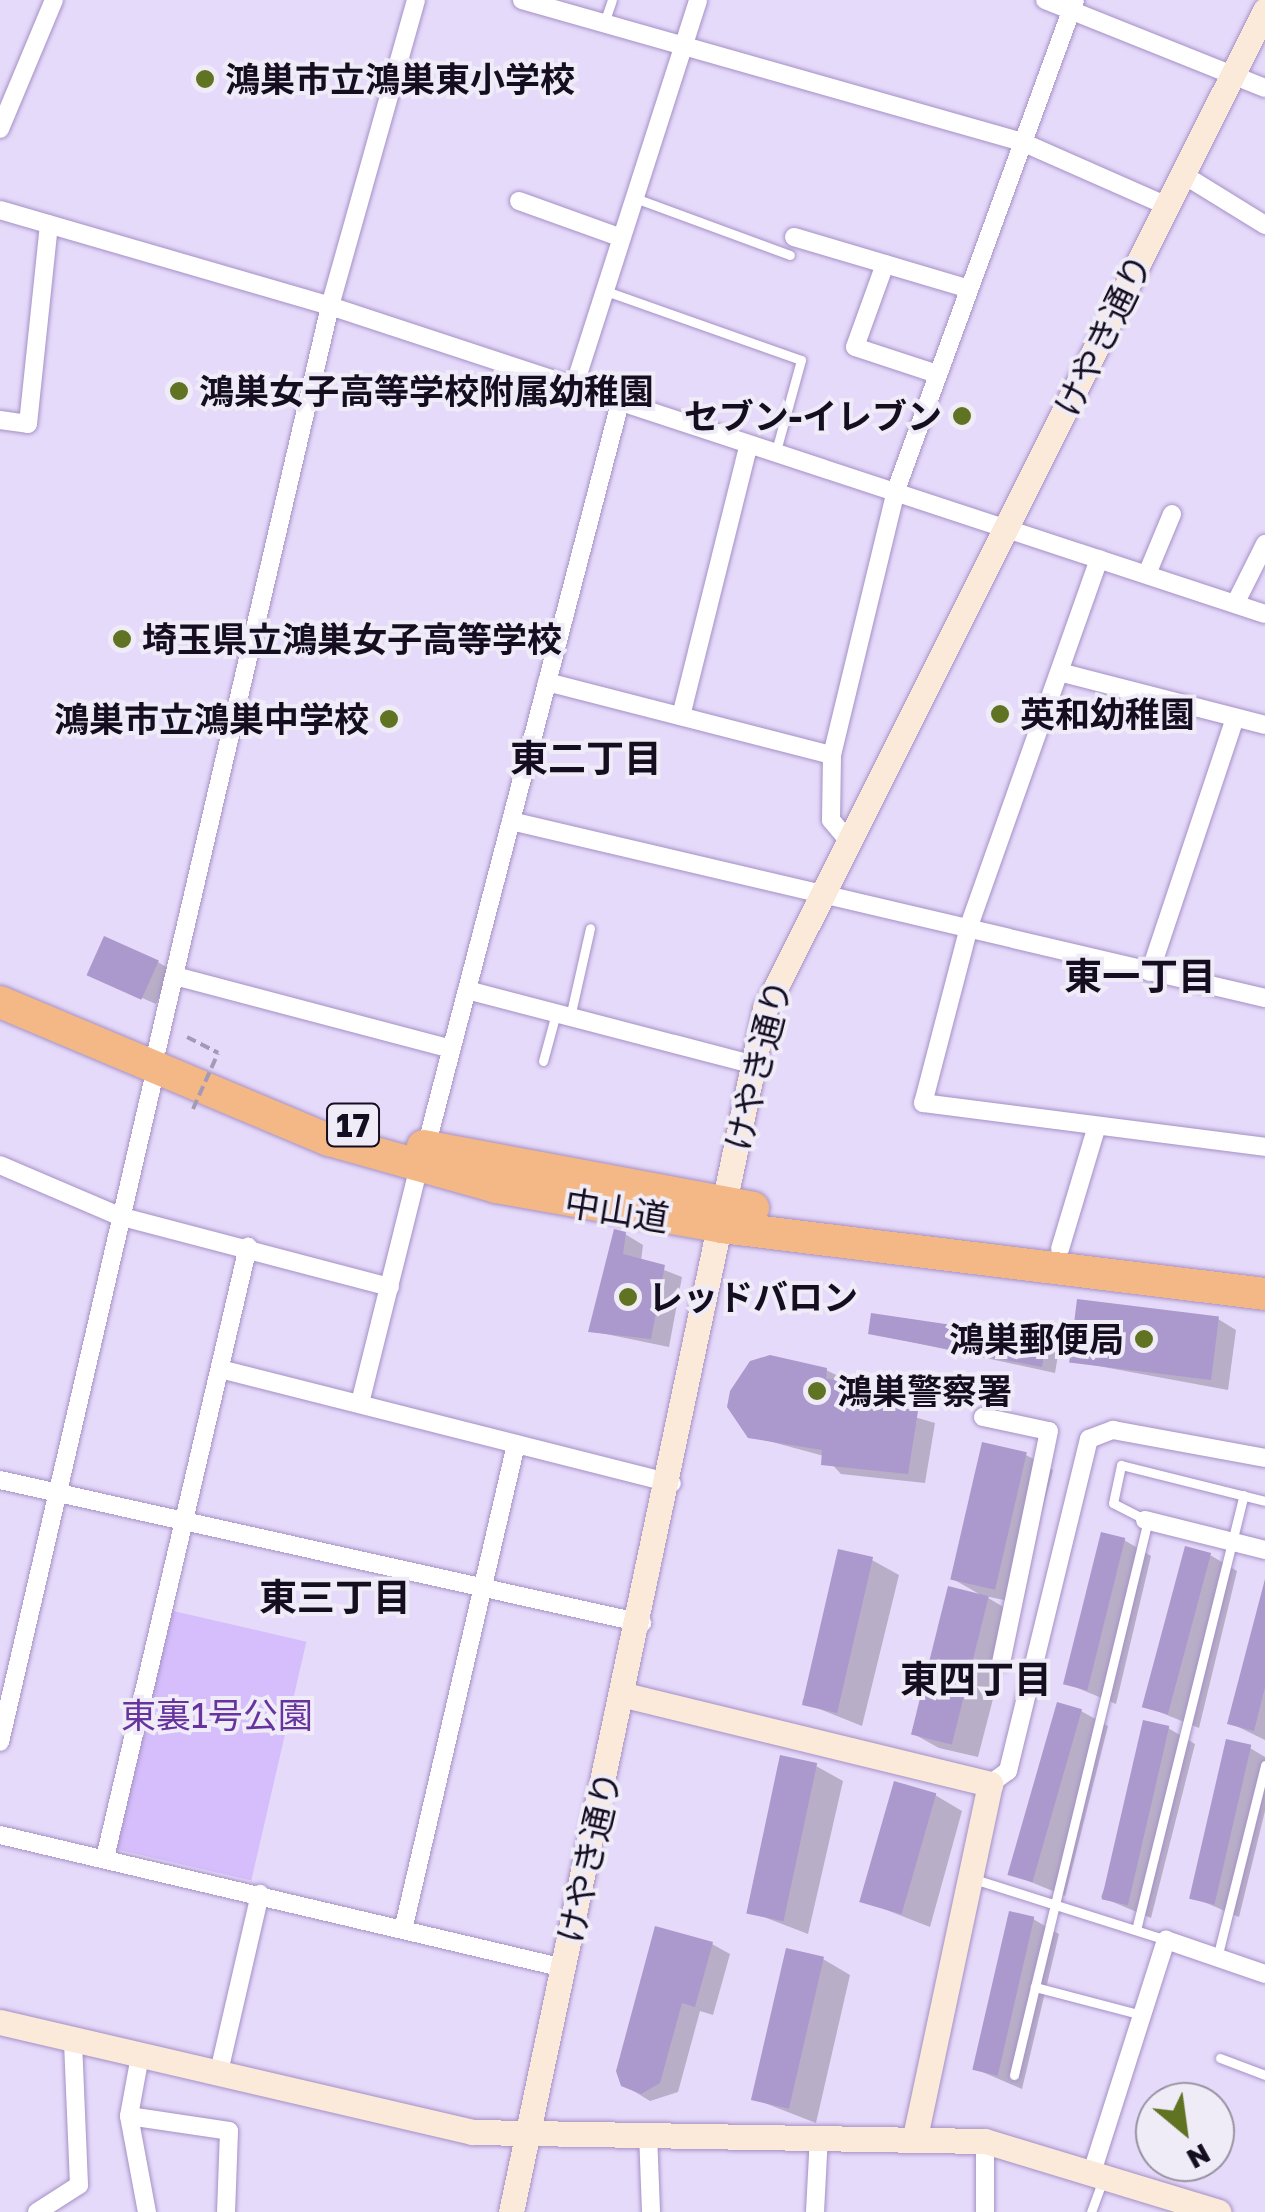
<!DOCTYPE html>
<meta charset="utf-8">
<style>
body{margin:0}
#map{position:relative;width:1265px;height:2212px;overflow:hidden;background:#e6dafb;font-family:"Golos Text","Noto Sans JP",sans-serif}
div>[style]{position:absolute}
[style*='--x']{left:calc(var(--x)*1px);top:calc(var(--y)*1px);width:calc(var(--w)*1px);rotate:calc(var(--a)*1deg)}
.green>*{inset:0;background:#d5befb;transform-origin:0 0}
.shadow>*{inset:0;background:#0003}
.building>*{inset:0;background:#ab98cc;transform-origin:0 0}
.path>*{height:4px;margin-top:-2px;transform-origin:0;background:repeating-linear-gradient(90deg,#a499b6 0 10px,transparent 0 15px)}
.roads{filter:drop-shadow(0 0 2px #a591c5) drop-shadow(0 0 2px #a591c5)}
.lane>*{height:9px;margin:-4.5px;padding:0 4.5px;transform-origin:4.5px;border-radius:4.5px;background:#fff}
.street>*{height:18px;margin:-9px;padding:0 9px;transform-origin:9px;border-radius:9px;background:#fff}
.secondary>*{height:25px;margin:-12.5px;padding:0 12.5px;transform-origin:12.5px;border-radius:12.5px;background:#fbeada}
.highway>*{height:32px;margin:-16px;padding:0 16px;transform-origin:16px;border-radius:16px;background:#f3b885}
.path-bridge>*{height:4px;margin-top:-2px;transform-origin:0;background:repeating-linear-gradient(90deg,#a499b6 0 10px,transparent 0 15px)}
.dots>*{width:28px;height:28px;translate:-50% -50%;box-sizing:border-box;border:5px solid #efebf7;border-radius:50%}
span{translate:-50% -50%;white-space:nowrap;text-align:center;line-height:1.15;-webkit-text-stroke:8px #efebf7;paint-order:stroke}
.shield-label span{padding:2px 8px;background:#efebf7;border:2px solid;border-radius:8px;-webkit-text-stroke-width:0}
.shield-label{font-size:32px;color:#150d20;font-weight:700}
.poi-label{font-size:35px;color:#150d20;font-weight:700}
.left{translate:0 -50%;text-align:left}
.right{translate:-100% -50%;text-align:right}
.street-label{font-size:35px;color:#150d20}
.park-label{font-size:35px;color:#66339f}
.neighbourhood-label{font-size:38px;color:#150d20;font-weight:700}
.north{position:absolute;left:1135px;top:2082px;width:100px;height:100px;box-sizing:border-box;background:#efebf7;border:2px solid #9892a1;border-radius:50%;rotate:151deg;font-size:28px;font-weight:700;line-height:40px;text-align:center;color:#150d20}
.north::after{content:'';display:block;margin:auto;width:35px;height:45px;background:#607322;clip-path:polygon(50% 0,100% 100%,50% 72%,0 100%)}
</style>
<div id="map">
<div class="green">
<i style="left:169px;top:1610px;width:141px;height:245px;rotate:13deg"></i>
</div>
<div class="shadow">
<i style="clip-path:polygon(158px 962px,171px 970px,156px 1004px,103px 981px)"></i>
<i style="clip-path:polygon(625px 1234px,643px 1245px,641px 1261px,682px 1277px,669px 1347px,591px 1331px)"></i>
<i style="clip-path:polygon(1218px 1319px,1236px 1330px,1228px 1390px,1071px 1361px)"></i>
<i style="clip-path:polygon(870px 1333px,1046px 1341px,1059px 1349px,1055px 1373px)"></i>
<i style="clip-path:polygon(826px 1370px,875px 1394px,874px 1405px,935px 1423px,925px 1483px,841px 1474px,824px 1456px,750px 1436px)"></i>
<i style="clip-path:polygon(1026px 1455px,1053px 1470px,1018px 1603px,985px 1596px,1015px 1614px,978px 1757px,939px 1748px,912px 1733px,981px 1595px,951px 1578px)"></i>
<i style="clip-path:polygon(1124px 1540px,1151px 1556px,1116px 1704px,1068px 1684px)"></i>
<i style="clip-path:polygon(1210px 1555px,1237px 1571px,1199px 1728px,1147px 1707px)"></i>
<i style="clip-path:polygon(872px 1560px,899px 1575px,862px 1726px,802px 1702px)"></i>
<i style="clip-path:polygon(1265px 1583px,1265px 1740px,1230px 1723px)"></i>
<i style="clip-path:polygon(1081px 1711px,1108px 1726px,1065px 1896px,1016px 1876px)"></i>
<i style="clip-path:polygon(1168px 1728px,1195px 1744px,1151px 1918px,1101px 1897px)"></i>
<i style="clip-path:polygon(1250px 1748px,1265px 1757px,1265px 1811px,1239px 1917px,1190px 1896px)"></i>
<i style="clip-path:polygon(816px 1766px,843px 1781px,808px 1934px,748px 1911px)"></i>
<i style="clip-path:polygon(935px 1795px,962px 1811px,930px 1927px,866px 1902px)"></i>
<i style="clip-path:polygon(1033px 1919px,1059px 1934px,1022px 2089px,973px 2068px)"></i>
<i style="clip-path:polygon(712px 1944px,730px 1954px,713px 2015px,700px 2011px,678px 2092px,650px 2101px,632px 2090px)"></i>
<i style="clip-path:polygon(823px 1959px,850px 1975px,816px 2123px,754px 2099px)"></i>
</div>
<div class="building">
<i style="left:104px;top:936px;width:60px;height:43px;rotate:24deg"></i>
<i style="clip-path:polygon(614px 1229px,626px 1232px,623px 1254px,665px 1265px,651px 1339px,588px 1332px)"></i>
<i style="left:1077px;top:1299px;width:143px;height:64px;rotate:7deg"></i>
<i style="clip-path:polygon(871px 1313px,1047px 1339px,1042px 1367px,868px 1334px)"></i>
<i style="clip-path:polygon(770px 1355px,827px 1368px,826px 1379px,858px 1381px,857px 1399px,918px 1411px,908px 1474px,821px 1465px,822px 1450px,748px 1438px,727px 1407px,730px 1391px,750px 1361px)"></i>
<i style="left:982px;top:1442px;width:46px;height:141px;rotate:13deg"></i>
<i style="left:1101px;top:1532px;width:25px;height:157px;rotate:14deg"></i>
<i style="left:1185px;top:1546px;width:27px;height:167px;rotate:15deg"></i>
<i style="left:838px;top:1549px;width:36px;height:160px;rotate:13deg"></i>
<i style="clip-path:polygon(1265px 1579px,1265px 1687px,1254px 1731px,1227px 1724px)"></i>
<i style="left:948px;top:1586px;width:42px;height:153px;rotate:14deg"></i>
<i style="left:1057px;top:1702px;width:26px;height:180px;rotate:16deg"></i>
<i style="left:1143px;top:1720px;width:27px;height:184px;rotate:13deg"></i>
<i style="left:1226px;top:1739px;width:26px;height:164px;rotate:13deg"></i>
<i style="left:780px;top:1755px;width:38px;height:162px;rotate:12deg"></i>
<i style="left:894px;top:1781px;width:44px;height:126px;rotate:16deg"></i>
<i style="left:1009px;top:1911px;width:26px;height:163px;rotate:13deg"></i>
<i style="clip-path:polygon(655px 1926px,713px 1942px,695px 2007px,682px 2003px,660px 2083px,641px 2094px,621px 2086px,616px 2071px)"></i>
<i style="left:786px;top:1948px;width:39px;height:156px;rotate:13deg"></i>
</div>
<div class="path">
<i style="--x:187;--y:1037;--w:35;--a:27"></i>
</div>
<div class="roads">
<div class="lane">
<i style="--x:604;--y:23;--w:24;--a:-71"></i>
<i style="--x:635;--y:198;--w:165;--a:20.2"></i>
<i style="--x:603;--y:290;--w:210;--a:19.5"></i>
<i style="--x:801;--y:360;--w:94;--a:105.4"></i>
<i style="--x:570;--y:1017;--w:91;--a:-77.3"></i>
<i style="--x:543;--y:1061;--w:50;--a:-74.8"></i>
<i style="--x:974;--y:1879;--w:201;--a:17.6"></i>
<i style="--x:1136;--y:1930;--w:448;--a:-76.1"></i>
<i style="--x:1217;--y:1958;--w:199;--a:-76"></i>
<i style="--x:1142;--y:2015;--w:111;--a:-165.3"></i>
<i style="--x:1035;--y:1987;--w:480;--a:-76.4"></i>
<i style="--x:1148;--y:1521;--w:39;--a:-153"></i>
<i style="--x:1113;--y:1503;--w:39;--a:-78"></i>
<i style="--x:1121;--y:1465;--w:148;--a:14"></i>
<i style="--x:1220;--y:2058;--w:48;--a:20.7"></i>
<i style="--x:1014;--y:2075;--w:90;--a:-76.6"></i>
<i style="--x:1091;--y:2212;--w:32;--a:-70"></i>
</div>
<div class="street">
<i style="--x:522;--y:0;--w:520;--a:15.85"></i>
<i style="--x:1022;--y:142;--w:158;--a:23.8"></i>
<i style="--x:1045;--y:0;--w:237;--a:21.8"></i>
<i style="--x:0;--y:129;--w:140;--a:-67.3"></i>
<i style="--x:1184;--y:175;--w:95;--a:31.7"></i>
<i style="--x:519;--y:201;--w:106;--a:19.8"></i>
<i style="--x:0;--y:210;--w:344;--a:16.2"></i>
<i style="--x:330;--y:306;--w:984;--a:18.23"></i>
<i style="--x:794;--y:237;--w:179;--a:16.5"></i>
<i style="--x:885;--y:264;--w:88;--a:109.9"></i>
<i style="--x:855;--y:347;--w:86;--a:18.2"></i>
<i style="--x:574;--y:387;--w:406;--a:-72.2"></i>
<i style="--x:0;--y:420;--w:28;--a:8"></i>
<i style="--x:28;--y:424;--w:201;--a:-84"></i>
<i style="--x:1099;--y:559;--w:390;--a:109.5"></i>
<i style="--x:969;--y:927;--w:182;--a:104.6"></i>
<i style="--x:923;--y:1103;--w:345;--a:7.3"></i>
<i style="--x:1147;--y:574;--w:65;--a:-67.4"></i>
<i style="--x:1236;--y:602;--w:65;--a:-63.4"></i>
<i style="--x:1063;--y:673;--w:209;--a:14.4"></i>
<i style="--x:547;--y:682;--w:294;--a:14.4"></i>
<i style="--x:681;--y:716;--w:277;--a:-76"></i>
<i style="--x:511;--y:821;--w:774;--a:13.21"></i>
<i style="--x:847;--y:839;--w:25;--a:-130"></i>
<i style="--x:831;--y:820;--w:65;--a:-89.1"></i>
<i style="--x:832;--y:755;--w:273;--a:-76.4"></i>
<i style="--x:896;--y:490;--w:522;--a:-69.93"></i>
<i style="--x:1150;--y:972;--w:268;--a:-71.5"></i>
<i style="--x:175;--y:976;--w:286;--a:14.8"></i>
<i style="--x:467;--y:990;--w:294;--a:14.6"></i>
<i style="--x:157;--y:1049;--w:763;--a:-76.89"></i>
<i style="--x:330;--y:306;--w:318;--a:-74.3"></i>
<i style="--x:426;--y:1147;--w:769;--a:-75.39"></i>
<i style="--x:0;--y:1165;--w:129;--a:23.2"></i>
<i style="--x:119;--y:1216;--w:280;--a:14.7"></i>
<i style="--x:1060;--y:1249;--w:128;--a:-73.3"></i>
<i style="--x:220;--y:1369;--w:466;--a:14.2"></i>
<i style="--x:360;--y:1403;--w:243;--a:-76"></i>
<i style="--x:983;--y:1417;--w:67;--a:12"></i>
<i style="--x:1049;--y:1431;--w:236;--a:101.7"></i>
<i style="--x:0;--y:1480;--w:658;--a:12.56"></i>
<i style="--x:1145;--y:1520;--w:124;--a:14"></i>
<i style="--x:0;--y:1742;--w:692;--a:-76.97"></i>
<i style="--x:990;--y:1784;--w:22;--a:-36"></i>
<i style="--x:1008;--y:1771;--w:342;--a:-76.3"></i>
<i style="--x:1089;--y:1439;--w:26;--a:-21"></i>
<i style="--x:1113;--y:1430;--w:155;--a:10.4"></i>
<i style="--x:0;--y:1835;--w:579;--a:13.27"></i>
<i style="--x:105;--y:1858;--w:628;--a:-76.83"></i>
<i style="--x:403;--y:1930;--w:499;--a:-76.9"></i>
<i style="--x:140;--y:2056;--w:61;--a:100.4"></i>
<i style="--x:129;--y:2116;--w:98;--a:79.4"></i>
<i style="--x:218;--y:2076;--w:187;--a:-77"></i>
<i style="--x:129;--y:2116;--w:101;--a:8.5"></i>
<i style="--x:229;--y:2131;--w:81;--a:92.1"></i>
<i style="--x:648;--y:2133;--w:79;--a:87.8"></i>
<i style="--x:1092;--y:2172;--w:244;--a:-72.3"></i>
<i style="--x:1166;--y:1940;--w:105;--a:19"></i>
<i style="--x:37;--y:2212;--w:50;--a:-32.7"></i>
<i style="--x:79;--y:2185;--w:145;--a:-92.4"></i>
<i style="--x:815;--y:2212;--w:77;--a:-87"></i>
<i style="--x:985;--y:2212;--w:71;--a:-90"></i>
</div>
<div class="secondary">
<i style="--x:625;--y:1695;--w:376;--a:13.7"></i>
<i style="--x:990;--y:1784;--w:361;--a:102"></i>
<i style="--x:0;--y:2022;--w:485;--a:13.1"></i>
<i style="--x:472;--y:2132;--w:513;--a:1.01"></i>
<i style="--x:985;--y:2141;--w:244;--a:16.9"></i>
<i style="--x:511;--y:2212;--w:1230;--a:-78.08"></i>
<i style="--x:765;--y:1009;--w:1117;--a:-63.41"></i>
</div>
<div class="highway">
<i style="--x:0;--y:1002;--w:357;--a:22.8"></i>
<i style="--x:329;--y:1140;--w:173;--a:15.7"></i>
<i style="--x:496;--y:1187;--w:230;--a:10"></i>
<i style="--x:722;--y:1227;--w:547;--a:7.03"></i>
<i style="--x:423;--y:1146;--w:336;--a:10.6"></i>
</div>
</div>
<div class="path-bridge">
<i style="--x:193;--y:1109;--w:61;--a:-65.9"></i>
</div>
<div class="dots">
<i style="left:205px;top:79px;background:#607322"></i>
<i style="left:179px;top:391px;background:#607322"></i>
<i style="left:962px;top:416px;background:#607322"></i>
<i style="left:122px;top:639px;background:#607322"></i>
<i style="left:1000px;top:714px;background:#607322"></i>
<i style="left:389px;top:719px;background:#607322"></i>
<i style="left:628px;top:1297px;background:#607322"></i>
<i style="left:1144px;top:1339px;background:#607322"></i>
<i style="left:817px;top:1391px;background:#607322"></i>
</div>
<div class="shield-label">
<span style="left:353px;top:1125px">17</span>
</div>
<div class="poi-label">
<span class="left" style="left:225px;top:79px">鴻巣市立鴻巣東小学校</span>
<span class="left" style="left:199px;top:391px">鴻巣女子高等学校附属幼稚園</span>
<span class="right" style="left:942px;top:416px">セブン-イレブン</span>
<span class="left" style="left:142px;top:639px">埼玉県立鴻巣女子高等学校</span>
<span class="left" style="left:1020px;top:714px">英和幼稚園</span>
<span class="right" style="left:369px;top:719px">鴻巣市立鴻巣中学校</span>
<span class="left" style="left:648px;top:1297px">レッドバロン</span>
<span class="right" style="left:1124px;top:1339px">鴻巣郵便局</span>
<span class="left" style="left:837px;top:1391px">鴻巣警察署</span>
</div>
<div class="street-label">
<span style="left:1103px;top:335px;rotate:-64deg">けやき通り</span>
<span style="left:758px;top:1065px;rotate:-76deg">けやき通り</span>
<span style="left:617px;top:1210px;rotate:9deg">中山道</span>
<span style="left:589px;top:1857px;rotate:-77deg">けやき通り</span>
</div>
<div class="park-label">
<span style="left:217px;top:1715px">東裏1号公園</span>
</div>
<div class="neighbourhood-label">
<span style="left:586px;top:758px">東二丁目</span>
<span style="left:1140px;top:976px">東一丁目</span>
<span style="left:335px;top:1597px">東三丁目</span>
<span style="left:976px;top:1679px">東四丁目</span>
</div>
<div class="north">N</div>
</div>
